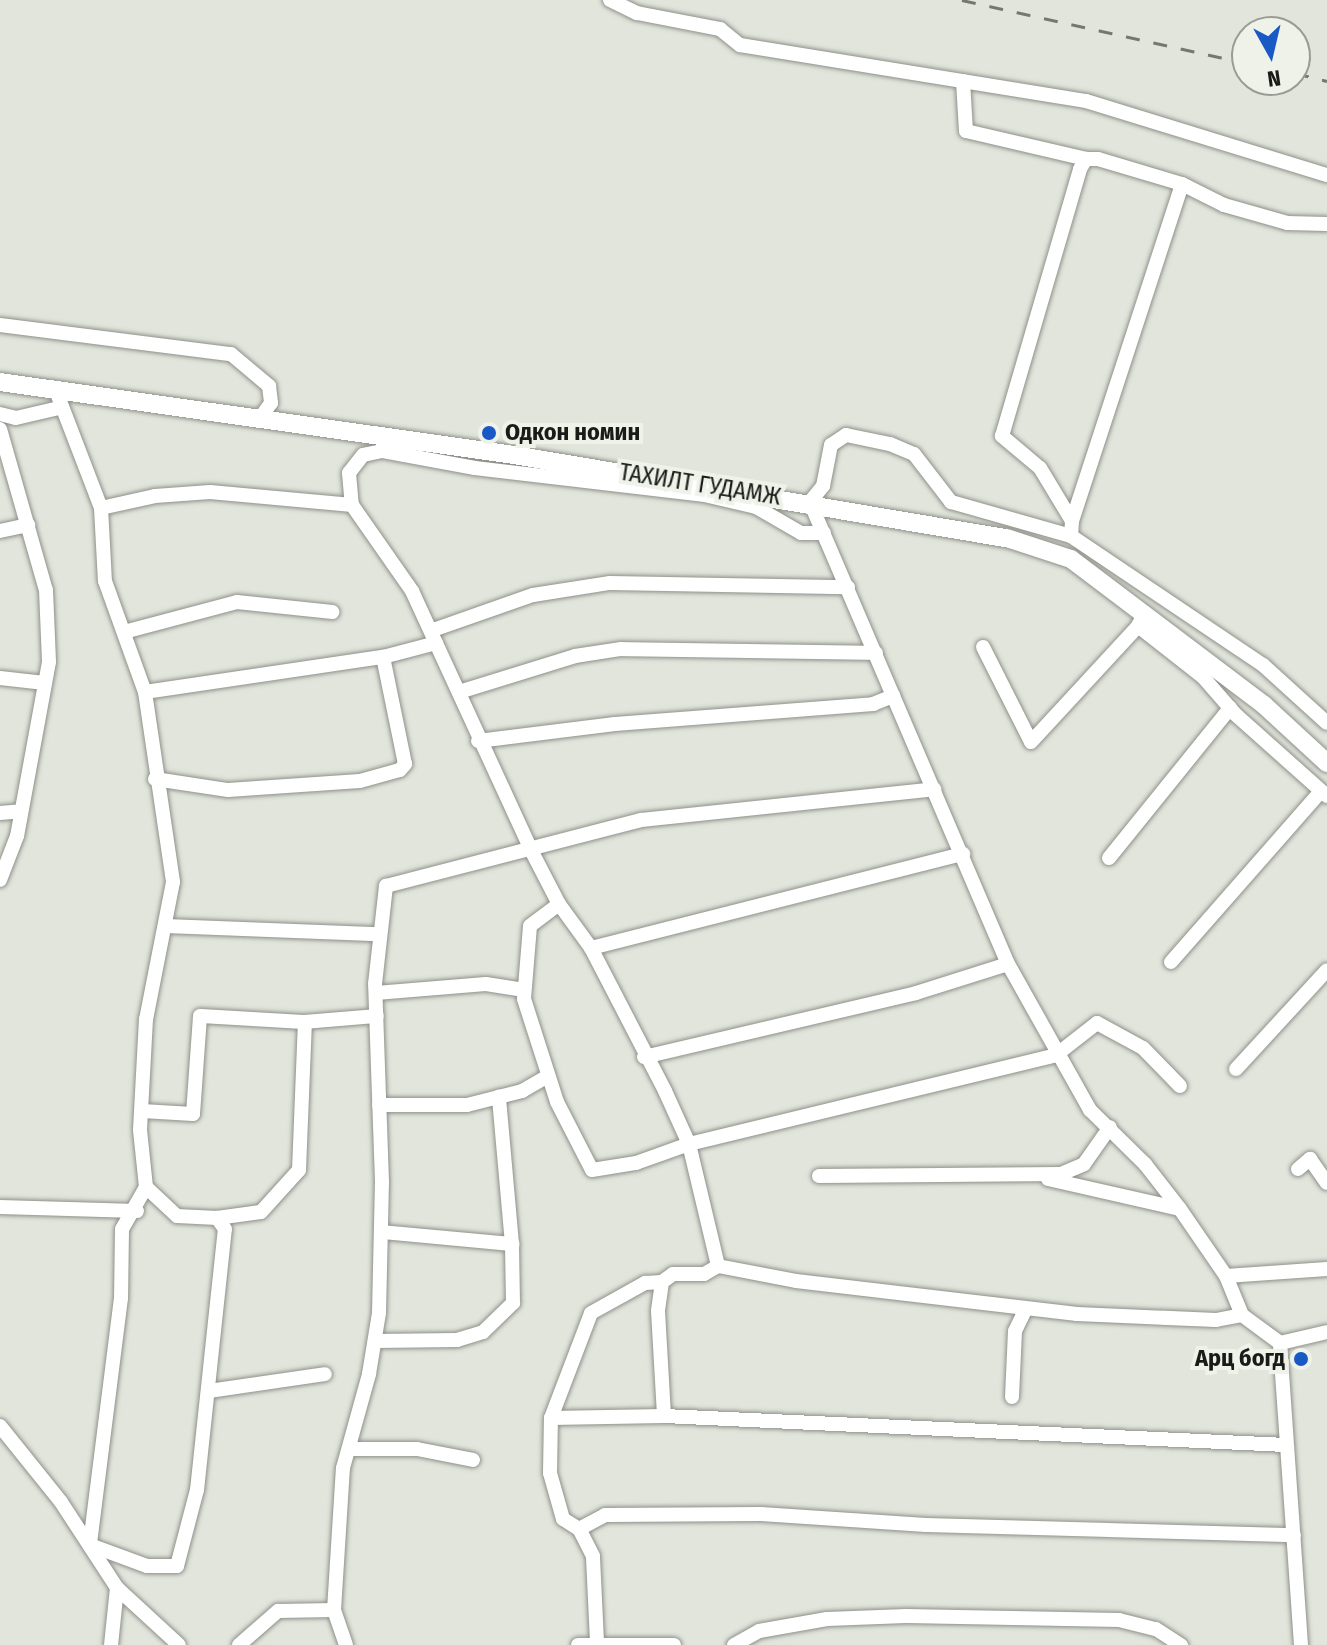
<!DOCTYPE html>
<meta charset="utf-8">
<style>
body{margin:0}
#map{position:relative;width:1327px;height:1645px;overflow:hidden;background:#e1e5dc;font-family:"Fira Sans Condensed",sans-serif}
div>[style]{position:absolute}
[style*='--x']{left:calc(var(--x)*1px);top:calc(var(--y)*1px);width:calc(var(--w)*1px);rotate:calc(var(--a)*1deg)}
.roads{filter:drop-shadow(0 0 2px #8e9189) drop-shadow(0 0 2px #8e9189)}
.minor>*{height:14px;margin:-7px;padding:0 7px;transform-origin:7px;border-radius:7px;background:#fff}
.major>*{height:18px;margin:-9px;padding:0 9px;transform-origin:9px;border-radius:9px;background:#fff}
.rail>*{height:3px;margin-top:-1.5px;transform-origin:0;background:repeating-linear-gradient(90deg,#757872 0 14px,transparent 0 28px)}
.dots>*{width:22px;height:22px;translate:-50% -50%;box-sizing:border-box;border:4px solid #eef2e9;border-radius:50%}
span{translate:-50% -50%;white-space:nowrap;text-align:center;line-height:1.15;-webkit-text-stroke:8px #eef2e9;paint-order:stroke}
.poi-label{font-size:24px;color:#191b18;font-weight:700}
.left{translate:0 -50%;text-align:left}
.right{translate:-100% -50%;text-align:right}
.street-label{font-size:24px;color:#191b18}
.north{position:absolute;left:1231px;top:16px;width:80px;height:80px;box-sizing:border-box;background:#eef2e9;border:2px solid #999c95;border-radius:50%;rotate:172deg;font-size:22px;font-weight:700;line-height:32px;text-align:center;color:#191b18}
.north::after{content:'';display:block;margin:auto;width:28px;height:36px;background:#1859c5;clip-path:polygon(50% 0,100% 100%,50% 72%,0 100%)}
</style>
<div id="map">
<div class="roads">
<div class="minor">
<i style="--x:610;--y:0;--w:30;--a:26"></i>
<i style="--x:637;--y:13;--w:85;--a:10.9"></i>
<i style="--x:720;--y:29;--w:26;--a:39"></i>
<i style="--x:740;--y:45;--w:351;--a:9.2"></i>
<i style="--x:1086;--y:101;--w:252;--a:17.1"></i>
<i style="--x:963;--y:81;--w:50;--a:86.6"></i>
<i style="--x:966;--y:131;--w:123;--a:13.1"></i>
<i style="--x:0;--y:325;--w:233;--a:7.2"></i>
<i style="--x:231;--y:354;--w:50;--a:40.1"></i>
<i style="--x:269;--y:386;--w:17;--a:83"></i>
<i style="--x:271;--y:403;--w:17;--a:126"></i>
<i style="--x:55;--y:388;--w:129;--a:69"></i>
<i style="--x:101;--y:508;--w:73;--a:86.9"></i>
<i style="--x:105;--y:581;--w:118;--a:70.2"></i>
<i style="--x:145;--y:692;--w:192;--a:81.6"></i>
<i style="--x:173;--y:882;--w:140;--a:101.1"></i>
<i style="--x:146;--y:1019;--w:111;--a:93.1"></i>
<i style="--x:140;--y:1130;--w:57;--a:84"></i>
<i style="--x:146;--y:1187;--w:48;--a:119.7"></i>
<i style="--x:122;--y:1229;--w:69;--a:90.8"></i>
<i style="--x:121;--y:1298;--w:249;--a:97.2"></i>
<i style="--x:90;--y:1545;--w:61;--a:20.2"></i>
<i style="--x:147;--y:1566;--w:30;--a:0"></i>
<i style="--x:177;--y:1566;--w:79;--a:-75.3"></i>
<i style="--x:197;--y:1490;--w:262;--a:-83.9"></i>
<i style="--x:225;--y:1229;--w:14;--a:-126"></i>
<i style="--x:217;--y:1218;--w:40;--a:-177.1"></i>
<i style="--x:177;--y:1216;--w:42;--a:-136.9"></i>
<i style="--x:0;--y:414;--w:16;--a:14"></i>
<i style="--x:16;--y:418;--w:44;--a:-13.1"></i>
<i style="--x:0;--y:429;--w:167;--a:74.1"></i>
<i style="--x:46;--y:590;--w:72;--a:87.6"></i>
<i style="--x:49;--y:662;--w:177;--a:100.4"></i>
<i style="--x:17;--y:836;--w:47;--a:111.1"></i>
<i style="--x:101;--y:508;--w:55;--a:-12.5"></i>
<i style="--x:155;--y:496;--w:55;--a:-4.2"></i>
<i style="--x:210;--y:492;--w:143;--a:5.2"></i>
<i style="--x:1072;--y:521;--w:62;--a:-121.1"></i>
<i style="--x:1040;--y:468;--w:50;--a:-139.9"></i>
<i style="--x:1002;--y:436;--w:278;--a:-73.7"></i>
<i style="--x:1080;--y:169;--w:12;--a:-59"></i>
<i style="--x:1086;--y:159;--w:12;--a:0"></i>
<i style="--x:1098;--y:159;--w:88;--a:16.6"></i>
<i style="--x:0;--y:531;--w:29;--a:-12"></i>
<i style="--x:824;--y:533;--w:23;--a:180"></i>
<i style="--x:801;--y:533;--w:52;--a:-150"></i>
<i style="--x:756;--y:507;--w:52;--a:-166.8"></i>
<i style="--x:705;--y:495;--w:232;--a:-173.3"></i>
<i style="--x:475;--y:468;--w:95;--a:-169.6"></i>
<i style="--x:382;--y:451;--w:19;--a:168"></i>
<i style="--x:363;--y:455;--w:23;--a:128"></i>
<i style="--x:349;--y:473;--w:32;--a:85"></i>
<i style="--x:352;--y:505;--w:105;--a:55.1"></i>
<i style="--x:412;--y:591;--w:285;--a:65.3"></i>
<i style="--x:531;--y:850;--w:61;--a:62.6"></i>
<i style="--x:559;--y:904;--w:54;--a:54"></i>
<i style="--x:591;--y:948;--w:161;--a:62.6"></i>
<i style="--x:665;--y:1091;--w:58;--a:65.6"></i>
<i style="--x:689;--y:1144;--w:125;--a:76.6"></i>
<i style="--x:718;--y:1266;--w:79;--a:10.9"></i>
<i style="--x:796;--y:1281;--w:283;--a:6.7"></i>
<i style="--x:1077;--y:1314;--w:139;--a:2.5"></i>
<i style="--x:1216;--y:1320;--w:26;--a:-11"></i>
<i style="--x:1071;--y:536;--w:15;--a:-86"></i>
<i style="--x:1072;--y:521;--w:354;--a:-71.9"></i>
<i style="--x:1182;--y:184;--w:47;--a:26.6"></i>
<i style="--x:1224;--y:205;--w:66;--a:15.9"></i>
<i style="--x:1287;--y:223;--w:40;--a:1.4"></i>
<i style="--x:1144;--y:614;--w:13;--a:117"></i>
<i style="--x:1138;--y:626;--w:83;--a:38.1"></i>
<i style="--x:1203;--y:677;--w:50;--a:49"></i>
<i style="--x:1236;--y:715;--w:122;--a:41.7"></i>
<i style="--x:433;--y:630;--w:106;--a:-19.3"></i>
<i style="--x:533;--y:595;--w:78;--a:-8.9"></i>
<i style="--x:610;--y:583;--w:238;--a:1"></i>
<i style="--x:124;--y:632;--w:117;--a:-14.9"></i>
<i style="--x:237;--y:602;--w:96;--a:6"></i>
<i style="--x:983;--y:647;--w:106;--a:63.2"></i>
<i style="--x:1031;--y:742;--w:158;--a:-47.3"></i>
<i style="--x:0;--y:678;--w:45;--a:6.3"></i>
<i style="--x:145;--y:692;--w:241;--a:-8.4"></i>
<i style="--x:383;--y:657;--w:55;--a:-14.8"></i>
<i style="--x:459;--y:692;--w:121;--a:-17.2"></i>
<i style="--x:575;--y:656;--w:47;--a:-8.7"></i>
<i style="--x:621;--y:649;--w:255;--a:0.9"></i>
<i style="--x:478;--y:741;--w:138;--a:-7.1"></i>
<i style="--x:615;--y:724;--w:259;--a:-4.4"></i>
<i style="--x:873;--y:704;--w:22;--a:-22"></i>
<i style="--x:155;--y:779;--w:74;--a:8.6"></i>
<i style="--x:228;--y:790;--w:132;--a:-3.9"></i>
<i style="--x:360;--y:781;--w:41;--a:-15.4"></i>
<i style="--x:400;--y:770;--w:8;--a:-50"></i>
<i style="--x:405;--y:764;--w:109;--a:-101.6"></i>
<i style="--x:0;--y:813;--w:21;--a:-5"></i>
<i style="--x:1109;--y:858;--w:193;--a:-51.1"></i>
<i style="--x:559;--y:904;--w:36;--a:143"></i>
<i style="--x:530;--y:926;--w:73;--a:94.7"></i>
<i style="--x:524;--y:999;--w:108;--a:72.2"></i>
<i style="--x:557;--y:1102;--w:76;--a:62.8"></i>
<i style="--x:592;--y:1170;--w:45;--a:-9"></i>
<i style="--x:636;--y:1163;--w:56;--a:-19.7"></i>
<i style="--x:689;--y:1144;--w:378;--a:-13.6"></i>
<i style="--x:1056;--y:1055;--w:52;--a:-38"></i>
<i style="--x:1097;--y:1023;--w:52;--a:28.5"></i>
<i style="--x:1143;--y:1048;--w:53;--a:45.8"></i>
<i style="--x:166;--y:926;--w:212;--a:2.2"></i>
<i style="--x:591;--y:948;--w:384;--a:-14.2"></i>
<i style="--x:1171;--y:962;--w:227;--a:-48.7"></i>
<i style="--x:376;--y:993;--w:110;--a:-4.7"></i>
<i style="--x:486;--y:984;--w:37;--a:9"></i>
<i style="--x:644;--y:1057;--w:279;--a:-13.2"></i>
<i style="--x:916;--y:993;--w:96;--a:-17.5"></i>
<i style="--x:1236;--y:1069;--w:134;--a:-47.4"></i>
<i style="--x:379;--y:1105;--w:88;--a:0"></i>
<i style="--x:467;--y:1105;--w:57;--a:-14.3"></i>
<i style="--x:522;--y:1091;--w:30;--a:-30"></i>
<i style="--x:142;--y:1111;--w:51;--a:3.4"></i>
<i style="--x:193;--y:1114;--w:98;--a:-85.9"></i>
<i style="--x:200;--y:1016;--w:105;--a:3.3"></i>
<i style="--x:1298;--y:1169;--w:16;--a:-40"></i>
<i style="--x:1310;--y:1159;--w:29;--a:55"></i>
<i style="--x:819;--y:1176;--w:242;--a:-0.5"></i>
<i style="--x:1061;--y:1174;--w:25;--a:-23"></i>
<i style="--x:1084;--y:1164;--w:45;--a:-54.9"></i>
<i style="--x:1048;--y:1179;--w:135;--a:12.8"></i>
<i style="--x:0;--y:1207;--w:137;--a:1.7"></i>
<i style="--x:217;--y:1218;--w:44;--a:-7.8"></i>
<i style="--x:261;--y:1212;--w:57;--a:-47.9"></i>
<i style="--x:299;--y:1170;--w:148;--a:-87.7"></i>
<i style="--x:305;--y:1022;--w:72;--a:-4.8"></i>
<i style="--x:382;--y:1232;--w:131;--a:5.3"></i>
<i style="--x:512;--y:1244;--w:148;--a:-95.1"></i>
<i style="--x:718;--y:1266;--w:16;--a:150"></i>
<i style="--x:704;--y:1274;--w:31;--a:180"></i>
<i style="--x:673;--y:1274;--w:14;--a:144"></i>
<i style="--x:662;--y:1282;--w:29;--a:98"></i>
<i style="--x:658;--y:1311;--w:105;--a:86.7"></i>
<i style="--x:664;--y:1416;--w:622;--a:2.67"></i>
<i style="--x:1226;--y:1276;--w:101;--a:-4"></i>
<i style="--x:375;--y:1341;--w:82;--a:-0.7"></i>
<i style="--x:457;--y:1340;--w:27;--a:-17"></i>
<i style="--x:483;--y:1332;--w:42;--a:-44"></i>
<i style="--x:513;--y:1303;--w:59;--a:-91"></i>
<i style="--x:1280;--y:1343;--w:48;--a:-13.2"></i>
<i style="--x:209;--y:1391;--w:117;--a:-8.3"></i>
<i style="--x:1012;--y:1397;--w:66;--a:-87.4"></i>
<i style="--x:1015;--y:1331;--w:25;--a:-64"></i>
<i style="--x:551;--y:1418;--w:112;--a:-69.1"></i>
<i style="--x:591;--y:1313;--w:62;--a:-29.1"></i>
<i style="--x:645;--y:1283;--w:17;--a:-3"></i>
<i style="--x:0;--y:1426;--w:97;--a:51.2"></i>
<i style="--x:61;--y:1502;--w:103;--a:56.9"></i>
<i style="--x:117;--y:1588;--w:57;--a:96"></i>
<i style="--x:351;--y:1449;--w:66;--a:0"></i>
<i style="--x:417;--y:1449;--w:57;--a:11.1"></i>
<i style="--x:579;--y:1529;--w:19;--a:-148"></i>
<i style="--x:563;--y:1519;--w:48;--a:-105.8"></i>
<i style="--x:550;--y:1473;--w:55;--a:-89"></i>
<i style="--x:551;--y:1418;--w:113;--a:-1"></i>
<i style="--x:117;--y:1588;--w:84;--a:42.6"></i>
<i style="--x:597;--y:1642;--w:86;--a:-92.7"></i>
<i style="--x:593;--y:1556;--w:30;--a:-117"></i>
<i style="--x:579;--y:1529;--w:30;--a:-28"></i>
<i style="--x:605;--y:1515;--w:156;--a:-0.4"></i>
<i style="--x:761;--y:1514;--w:165;--a:3.8"></i>
<i style="--x:926;--y:1525;--w:368;--a:1.6"></i>
<i style="--x:239;--y:1645;--w:52;--a:-41.1"></i>
<i style="--x:278;--y:1611;--w:56;--a:-1"></i>
<i style="--x:346;--y:1645;--w:37;--a:-109"></i>
<i style="--x:334;--y:1610;--w:142;--a:-86.4"></i>
<i style="--x:343;--y:1468;--w:98;--a:-74.5"></i>
<i style="--x:369;--y:1374;--w:62;--a:-80.7"></i>
<i style="--x:379;--y:1313;--w:131;--a:-88.7"></i>
<i style="--x:382;--y:1182;--w:198;--a:-92"></i>
<i style="--x:375;--y:984;--w:99;--a:-83.6"></i>
<i style="--x:386;--y:886;--w:263;--a:-14.5"></i>
<i style="--x:641;--y:820;--w:295;--a:-6"></i>
<i style="--x:578;--y:1645;--w:96;--a:0"></i>
<i style="--x:734;--y:1645;--w:29;--a:-29"></i>
<i style="--x:759;--y:1631;--w:69;--a:-10"></i>
<i style="--x:827;--y:1619;--w:79;--a:-2.2"></i>
<i style="--x:906;--y:1616;--w:213;--a:1.1"></i>
<i style="--x:1119;--y:1620;--w:38;--a:14"></i>
<i style="--x:1156;--y:1629;--w:30;--a:33"></i>
<i style="--x:1301;--y:1645;--w:303;--a:-94"></i>
<i style="--x:1280;--y:1343;--w:47;--a:-143.6"></i>
<i style="--x:1242;--y:1315;--w:42;--a:-112.3"></i>
<i style="--x:1226;--y:1276;--w:81;--a:-124.5"></i>
<i style="--x:1180;--y:1209;--w:57;--a:-127.9"></i>
<i style="--x:1145;--y:1164;--w:77;--a:-135.5"></i>
<i style="--x:1090;--y:1110;--w:167;--a:-119.3"></i>
<i style="--x:1008;--y:964;--w:503;--a:-113.2"></i>
<i style="--x:810;--y:502;--w:21;--a:-51"></i>
<i style="--x:823;--y:486;--w:42;--a:-79"></i>
<i style="--x:831;--y:445;--w:18;--a:-34"></i>
<i style="--x:846;--y:435;--w:45;--a:11.6"></i>
<i style="--x:890;--y:444;--w:26;--a:23"></i>
<i style="--x:914;--y:454;--w:61;--a:52.4"></i>
<i style="--x:951;--y:502;--w:125;--a:15.8"></i>
<i style="--x:1071;--y:536;--w:231;--a:33.9"></i>
<i style="--x:1263;--y:665;--w:86;--a:42.2"></i>
</div>
<div class="major">
<i style="--x:0;--y:382;--w:519;--a:8.08"></i>
<i style="--x:514;--y:455;--w:500;--a:9.6"></i>
<i style="--x:1007;--y:538;--w:67;--a:18.2"></i>
<i style="--x:1071;--y:559;--w:242;--a:37.1"></i>
<i style="--x:1264;--y:705;--w:86;--a:42.6"></i>
</div>
</div>
<div class="rail">
<i style="--x:962;--y:0;--w:292;--a:12.5"></i>
<i style="--x:1295;--y:73;--w:33;--a:14"></i>
</div>
<div class="dots">
<i style="left:489px;top:433px;background:#1859c5"></i>
<i style="left:1301px;top:1359px;background:#1859c5"></i>
</div>
<div class="poi-label">
<span class="left" style="left:505px;top:433px">Одкон номин</span>
<span class="right" style="left:1285px;top:1359px">Арц богд</span>
</div>
<div class="street-label">
<span style="left:700px;top:485px;rotate:9deg">ТАХИЛТ ГУДАМЖ</span>
</div>
<div class="north">N</div>
</div>
